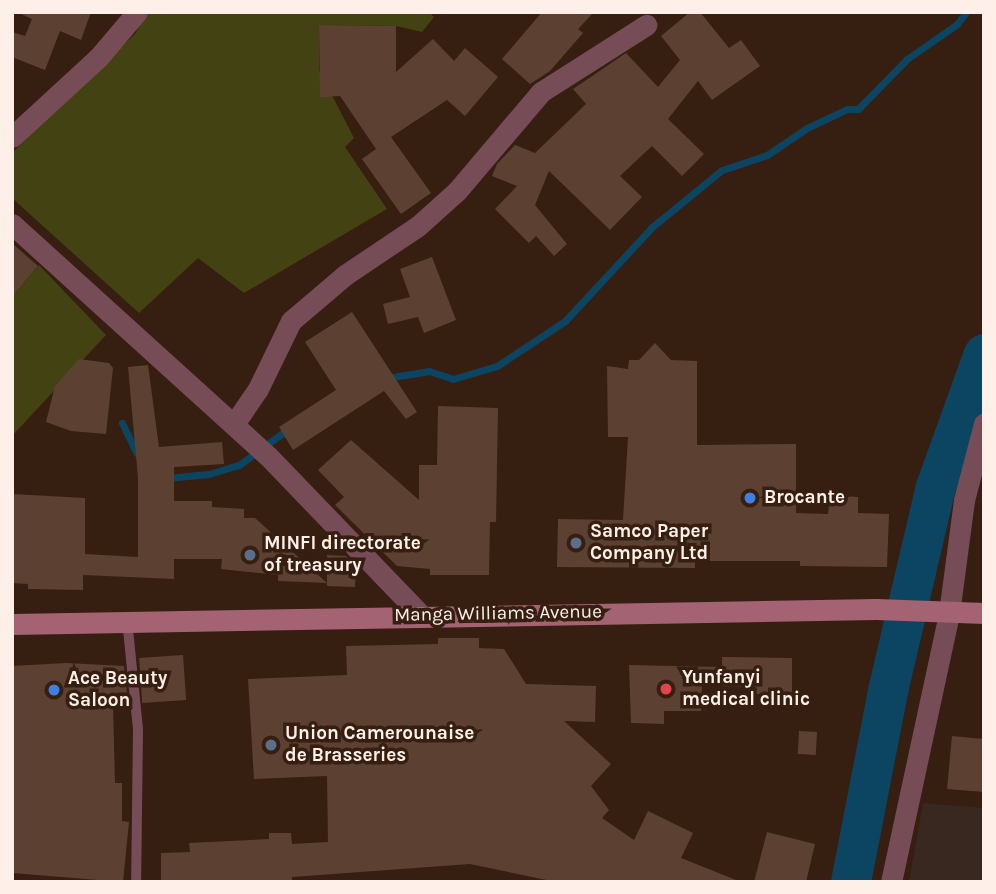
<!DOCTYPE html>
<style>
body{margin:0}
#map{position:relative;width:996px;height:894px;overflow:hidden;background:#361e11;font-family:Karla,sans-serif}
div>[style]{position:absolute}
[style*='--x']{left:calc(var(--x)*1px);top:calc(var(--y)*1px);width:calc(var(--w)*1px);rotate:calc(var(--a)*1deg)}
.education>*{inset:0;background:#39281f}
.green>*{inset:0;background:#424212}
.stream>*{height:7px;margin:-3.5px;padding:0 3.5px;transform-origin:3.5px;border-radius:3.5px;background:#0b4562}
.river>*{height:40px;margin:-20px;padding:0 20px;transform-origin:20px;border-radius:20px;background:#0b4562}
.building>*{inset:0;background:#5c4133;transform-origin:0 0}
.lane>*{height:10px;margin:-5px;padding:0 5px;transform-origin:5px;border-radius:5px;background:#764d57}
.street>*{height:21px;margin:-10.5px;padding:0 10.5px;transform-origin:10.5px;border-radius:10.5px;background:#764d57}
.secondary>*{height:21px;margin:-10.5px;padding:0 10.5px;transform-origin:10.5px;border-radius:10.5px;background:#a36372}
.dots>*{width:19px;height:19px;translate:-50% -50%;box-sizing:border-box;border:4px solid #361e11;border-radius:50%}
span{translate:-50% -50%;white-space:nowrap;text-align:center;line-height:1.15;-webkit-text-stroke:7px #361e11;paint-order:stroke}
.poi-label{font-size:19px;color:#fef0e9;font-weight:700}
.left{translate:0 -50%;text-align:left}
.street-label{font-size:19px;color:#fef0e9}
.frame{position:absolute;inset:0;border:14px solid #fef0e9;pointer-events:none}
</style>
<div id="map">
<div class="education">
<i style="clip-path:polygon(923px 803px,984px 808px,984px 882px,909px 882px)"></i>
</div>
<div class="green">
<i style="clip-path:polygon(148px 12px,429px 12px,434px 17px,422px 32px,396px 26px,319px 25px,319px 70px,354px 138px,345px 147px,387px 209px,244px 293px,198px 258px,139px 313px,12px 198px,12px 153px,135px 34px)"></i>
<i style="clip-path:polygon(39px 265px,106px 335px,12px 436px,12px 297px)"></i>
</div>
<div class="stream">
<i style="--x:386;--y:378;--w:44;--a:-9.2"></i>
<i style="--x:429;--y:371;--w:25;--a:18"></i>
<i style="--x:453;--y:379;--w:46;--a:-16.5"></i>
<i style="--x:497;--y:366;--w:82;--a:-33.5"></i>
<i style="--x:565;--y:321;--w:128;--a:-47.2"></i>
<i style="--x:652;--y:227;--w:90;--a:-39.2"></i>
<i style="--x:722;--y:170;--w:47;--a:-18.4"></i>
<i style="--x:767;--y:155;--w:48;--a:-34"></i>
<i style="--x:807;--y:128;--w:44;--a:-25.4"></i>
<i style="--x:847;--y:109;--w:11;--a:0"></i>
<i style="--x:858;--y:109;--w:70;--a:-45.6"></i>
<i style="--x:907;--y:59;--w:61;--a:-35"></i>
<i style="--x:957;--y:24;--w:15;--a:-53"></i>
<i style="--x:122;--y:423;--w:34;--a:64"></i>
<i style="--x:167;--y:478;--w:42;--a:-5.4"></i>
<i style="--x:209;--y:474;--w:31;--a:-17"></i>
<i style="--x:239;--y:465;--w:61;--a:-36.3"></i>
</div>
<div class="river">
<i style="--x:851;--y:882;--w:195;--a:-79"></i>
<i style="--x:888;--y:691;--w:210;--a:-76.8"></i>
<i style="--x:936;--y:487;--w:141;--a:-70.2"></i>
</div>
<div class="building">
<i style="clip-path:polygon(17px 12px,91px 12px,81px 40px,60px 31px,45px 70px,12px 57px,12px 32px,25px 36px,32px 19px)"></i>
<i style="clip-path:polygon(542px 12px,594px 12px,578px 29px,583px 33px,550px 71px,530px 84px,502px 59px)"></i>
<i style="clip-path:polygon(690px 12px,700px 12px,729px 48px,741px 40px,760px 66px,712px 100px,698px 81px,668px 119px,704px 154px,682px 176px,652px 146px,620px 176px,642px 197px,610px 230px,549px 171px,535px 205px,567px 244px,554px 256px,536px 236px,529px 243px,495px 209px,517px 186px,492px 176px,497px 164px,515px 145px,535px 153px,586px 104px,573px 89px,626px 53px,658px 87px,680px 60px,661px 36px)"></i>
<i style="clip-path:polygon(319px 25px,396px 26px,396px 72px,433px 39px,454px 61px,465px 48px,498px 77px,465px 116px,447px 100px,391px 137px,431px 193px,401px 214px,362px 159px,376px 149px,340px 96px,320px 97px)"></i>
<i style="clip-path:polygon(12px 243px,38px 266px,12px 297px)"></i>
<i style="clip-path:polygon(432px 257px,456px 320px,424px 333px,418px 317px,388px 324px,383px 304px,410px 297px,400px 269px)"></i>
<i style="clip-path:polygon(352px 312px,417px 412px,406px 419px,384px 391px,293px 450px,279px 427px,336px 390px,305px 342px)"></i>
<i style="clip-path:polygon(655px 343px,671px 360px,697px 361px,697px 445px,796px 444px,796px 513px,828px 514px,830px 495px,858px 497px,858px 513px,889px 514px,887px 567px,800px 566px,800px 561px,695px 561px,695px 568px,557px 567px,558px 519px,623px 520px,628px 437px,608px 437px,607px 366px,628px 369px,629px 360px,639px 360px)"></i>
<i style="clip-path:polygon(79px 359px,109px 363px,113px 368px,106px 434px,71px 431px,46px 422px,55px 386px)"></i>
<i style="clip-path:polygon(148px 365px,159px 447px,222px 442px,224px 464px,174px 467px,174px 501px,212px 501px,212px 507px,244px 509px,244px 518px,255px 518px,327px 583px,278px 581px,278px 575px,221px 569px,222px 559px,174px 559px,174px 579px,83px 575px,83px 590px,28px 589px,28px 584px,12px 583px,12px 494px,85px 498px,85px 554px,138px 557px,138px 478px,128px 367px)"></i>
<i style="clip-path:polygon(438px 406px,498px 408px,496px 522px,490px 522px,489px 575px,430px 575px,430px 569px,397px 566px,335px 505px,344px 497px,318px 470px,351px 440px,419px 500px,419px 465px,437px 465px)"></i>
<i style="clip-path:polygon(327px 555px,346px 556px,356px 566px,355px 587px,327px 586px)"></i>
<i style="clip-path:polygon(438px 638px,479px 638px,479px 648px,504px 649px,526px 684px,596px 686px,595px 722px,564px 721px,611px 764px,591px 786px,609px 810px,602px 818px,634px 840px,648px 811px,693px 833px,681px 858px,741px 882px,556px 882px,470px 864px,292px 877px,292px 881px,161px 882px,161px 853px,190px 852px,189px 843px,269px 839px,269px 833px,291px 833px,292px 844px,328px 842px,327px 776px,254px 779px,248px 679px,347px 675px,346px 646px,438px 644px)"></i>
<i style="left:183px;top:655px;width:45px;height:44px;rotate:86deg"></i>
<i style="clip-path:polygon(722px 657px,792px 658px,792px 694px,755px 694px,755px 687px,702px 686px,701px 711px,664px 711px,664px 724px,631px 723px,629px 665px,722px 667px)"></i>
<i style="clip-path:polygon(66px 663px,124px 666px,128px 703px,113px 704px,115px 783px,122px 783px,122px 821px,129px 822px,123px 882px,12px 873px,12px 666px)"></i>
<i style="left:799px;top:731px;width:18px;height:23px;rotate:3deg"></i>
<i style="clip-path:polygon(952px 736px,984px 739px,984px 792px,947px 789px)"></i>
<i style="clip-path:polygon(767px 832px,815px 844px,806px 882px,754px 882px)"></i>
</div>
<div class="lane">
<i style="--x:127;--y:619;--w:111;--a:84.3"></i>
<i style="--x:138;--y:729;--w:153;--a:90.7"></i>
</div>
<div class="street">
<i style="--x:12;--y:137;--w:117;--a:-42.6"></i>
<i style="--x:98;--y:58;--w:60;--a:-49.7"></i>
<i style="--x:12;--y:224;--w:345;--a:42.2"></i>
<i style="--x:268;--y:456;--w:219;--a:46.1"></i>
<i style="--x:234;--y:424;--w:42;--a:-55.6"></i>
<i style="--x:258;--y:389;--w:76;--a:-64.1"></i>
<i style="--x:291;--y:321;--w:71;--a:-40.4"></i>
<i style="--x:345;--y:275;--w:88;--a:-33.9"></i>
<i style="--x:418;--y:226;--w:52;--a:-41.9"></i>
<i style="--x:457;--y:191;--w:130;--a:-49.7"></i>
<i style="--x:541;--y:92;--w:125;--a:-32.5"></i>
<i style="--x:891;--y:882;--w:275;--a:-77.8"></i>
<i style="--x:949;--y:613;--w:114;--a:-82.4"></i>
<i style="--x:964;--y:500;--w:79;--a:-75.3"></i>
</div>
<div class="secondary">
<i style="--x:12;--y:624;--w:864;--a:-0.99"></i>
<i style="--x:876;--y:609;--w:108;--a:2.1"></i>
</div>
<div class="dots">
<i style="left:750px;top:498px;background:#3f7fe0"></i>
<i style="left:576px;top:543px;background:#5c6f8a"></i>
<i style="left:250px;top:555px;background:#5c6f8a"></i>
<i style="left:666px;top:689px;background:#e0444e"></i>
<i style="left:54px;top:690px;background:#3f7fe0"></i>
<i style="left:271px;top:745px;background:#5c6f8a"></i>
</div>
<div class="poi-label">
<span class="left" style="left:764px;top:498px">Brocante</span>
<span class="left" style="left:590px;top:543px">Samco Paper<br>Company Ltd</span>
<span class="left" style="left:264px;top:555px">MINFI directorate<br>of treasury</span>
<span class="left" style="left:682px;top:689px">Yunfanyi<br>medical clinic</span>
<span class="left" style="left:68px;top:690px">Ace Beauty<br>Saloon</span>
<span class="left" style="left:285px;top:745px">Union Camerounaise<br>de Brasseries</span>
</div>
<div class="street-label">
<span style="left:498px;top:614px;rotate:-1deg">Manga Williams Avenue</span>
</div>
<div class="frame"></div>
</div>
